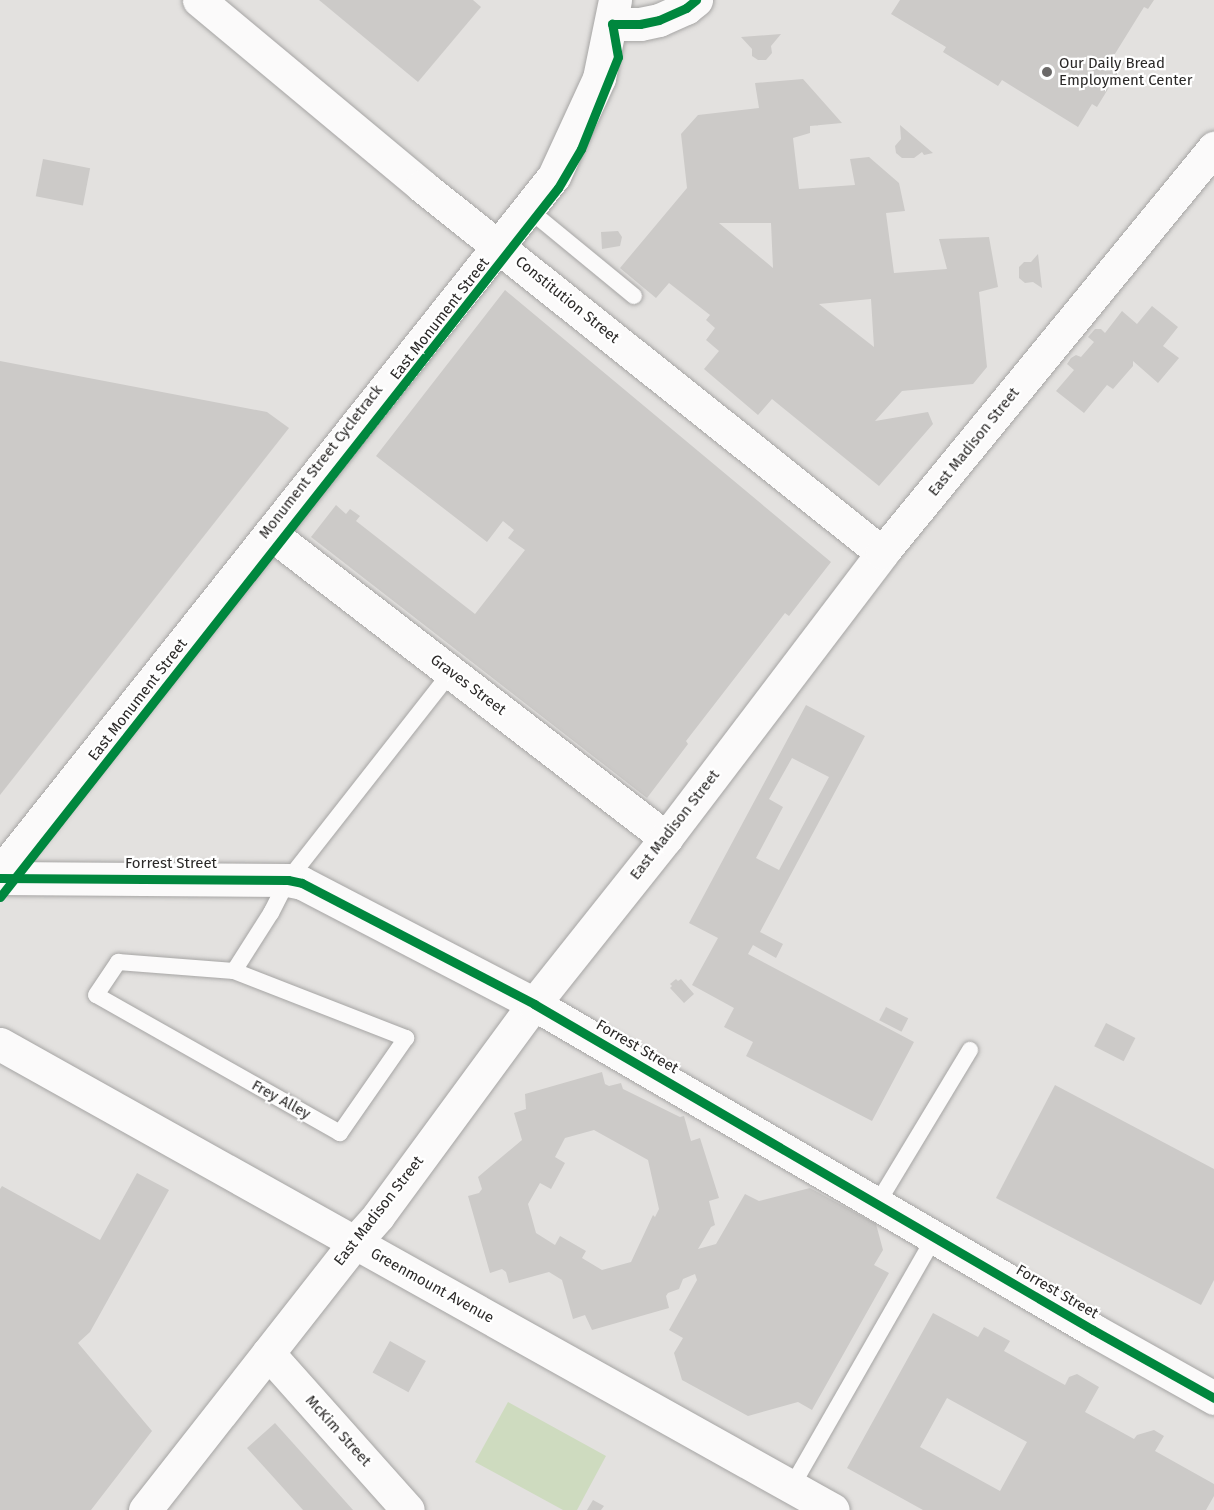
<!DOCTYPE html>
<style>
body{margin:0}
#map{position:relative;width:1214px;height:1510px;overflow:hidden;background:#e3e1df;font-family:"Fira Sans",sans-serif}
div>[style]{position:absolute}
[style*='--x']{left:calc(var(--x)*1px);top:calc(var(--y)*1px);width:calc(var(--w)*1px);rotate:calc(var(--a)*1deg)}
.green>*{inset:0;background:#cedbbf}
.building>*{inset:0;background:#cccac8;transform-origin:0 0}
.roads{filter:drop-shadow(0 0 2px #a6a5a4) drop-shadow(0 0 2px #a6a5a4)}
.lane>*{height:16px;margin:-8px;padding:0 8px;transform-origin:8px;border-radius:8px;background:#fbfafa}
.street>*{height:33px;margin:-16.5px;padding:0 16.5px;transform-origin:16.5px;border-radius:16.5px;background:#fbfafa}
.secondary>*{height:33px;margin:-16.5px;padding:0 16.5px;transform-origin:16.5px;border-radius:16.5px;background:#fbfafa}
.primary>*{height:33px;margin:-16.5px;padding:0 16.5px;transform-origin:16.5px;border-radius:16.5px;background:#fbfafa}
.cycleway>*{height:9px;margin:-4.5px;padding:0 4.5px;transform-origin:4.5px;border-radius:4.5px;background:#00873e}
.dots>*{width:16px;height:16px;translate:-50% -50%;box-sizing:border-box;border:3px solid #fff;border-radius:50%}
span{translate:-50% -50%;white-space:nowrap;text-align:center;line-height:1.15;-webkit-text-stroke:4.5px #fff;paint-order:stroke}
.poi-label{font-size:15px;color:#2b2928}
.left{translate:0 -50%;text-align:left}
.street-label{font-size:15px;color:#2b2928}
</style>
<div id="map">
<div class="green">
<i style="clip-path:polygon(508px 1402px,606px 1456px,577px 1510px,563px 1510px,475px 1462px)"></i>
</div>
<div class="building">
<i style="clip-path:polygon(319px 0,473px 0,481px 7px,418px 82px)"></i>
<i style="clip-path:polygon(900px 0,1154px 0,1148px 9px,1144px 7px,1113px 57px,1124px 63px,1097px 107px,1092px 104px,1078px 127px,1002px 80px,998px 86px,943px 52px,946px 47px,891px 14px)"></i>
<i style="clip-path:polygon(781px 34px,771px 46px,772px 53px,766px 60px,758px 60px,752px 56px,752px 49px,741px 37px)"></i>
<i style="clip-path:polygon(evenodd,803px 79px,842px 123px,810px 126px,810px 133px,793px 138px,799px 189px,855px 185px,850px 159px,869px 157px,899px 183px,905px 211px,886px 213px,894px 273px,947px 269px,939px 239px,989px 237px,998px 287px,979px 292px,987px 367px,973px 384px,902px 391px,875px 421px,928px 412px,933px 424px,879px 486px,772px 399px,758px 415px,704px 369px,719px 351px,706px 340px,715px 328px,706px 320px,710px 315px,669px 283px,656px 298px,620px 268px,687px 188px,681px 134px,698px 115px,759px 108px,755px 83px,803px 79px,719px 223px,771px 223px,773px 268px,719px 223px,803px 79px,871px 299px,874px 347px,819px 304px,871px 299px)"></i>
<i style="clip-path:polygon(900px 125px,933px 153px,924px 155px,922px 152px,914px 158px,902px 158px,896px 153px,895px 146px,901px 139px)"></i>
<i style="left:43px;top:159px;width:48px;height:38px;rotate:11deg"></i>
<i style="clip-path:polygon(618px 231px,622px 237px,620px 246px,602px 249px,601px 232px)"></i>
<i style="clip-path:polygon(1038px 254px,1042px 288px,1033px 282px,1025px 283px,1019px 278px,1019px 267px,1024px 262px,1031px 262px)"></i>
<i style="clip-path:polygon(505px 290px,831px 562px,789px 616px,785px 613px,686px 741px,688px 744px,647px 798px,311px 537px,336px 505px,346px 514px,350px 509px,360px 516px,356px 521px,475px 614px,525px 550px,508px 538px,514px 530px,503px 521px,487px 542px,376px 456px)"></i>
<i style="clip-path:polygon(1152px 306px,1178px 327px,1163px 346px,1179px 358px,1158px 383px,1133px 361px,1133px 366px,1113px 389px,1107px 385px,1084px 413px,1056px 391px,1074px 370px,1067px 364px,1071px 358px,1076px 355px,1081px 357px,1094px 342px,1088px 337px,1095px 329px,1101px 329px,1105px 333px,1122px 311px,1137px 324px)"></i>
<i style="clip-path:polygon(0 361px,267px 412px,289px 428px,0 795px)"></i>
<i style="clip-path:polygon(evenodd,806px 705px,865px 736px,760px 932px,783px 944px,776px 958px,753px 945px,748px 954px,914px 1042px,872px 1121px,746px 1056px,753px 1042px,724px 1027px,734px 1008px,692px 985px,718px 938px,689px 923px,806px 705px,792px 758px,829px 777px,779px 870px,756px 858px,783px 807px,769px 799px,792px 758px)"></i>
<i style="clip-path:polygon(676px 979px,678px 981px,681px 979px,694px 994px,684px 1003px,670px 988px,672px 986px,670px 984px)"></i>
<i style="left:886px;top:1007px;width:25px;height:15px;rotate:27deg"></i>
<i style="left:1106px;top:1023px;width:33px;height:26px;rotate:27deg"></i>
<i style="clip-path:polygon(evenodd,602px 1072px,605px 1084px,609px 1086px,621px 1083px,623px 1089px,680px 1117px,684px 1116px,691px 1141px,700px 1138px,719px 1198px,709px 1201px,715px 1225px,711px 1227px,698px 1249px,716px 1244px,745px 1194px,759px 1201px,810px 1188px,876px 1224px,883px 1250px,874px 1265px,889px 1273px,812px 1410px,798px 1402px,748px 1416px,682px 1380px,674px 1353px,683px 1338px,669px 1330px,697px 1280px,695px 1274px,683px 1279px,679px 1289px,668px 1293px,666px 1296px,669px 1308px,592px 1330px,585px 1315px,573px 1319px,562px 1280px,549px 1272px,509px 1283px,506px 1272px,502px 1269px,490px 1273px,468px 1196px,479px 1193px,482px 1189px,478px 1177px,522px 1140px,514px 1113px,526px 1109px,525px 1094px,602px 1072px,594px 1130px,648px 1160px,659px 1209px,655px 1217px,653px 1215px,631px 1262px,602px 1270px,582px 1258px,586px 1251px,560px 1236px,555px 1245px,536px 1233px,528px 1204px,540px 1183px,551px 1189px,565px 1163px,555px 1157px,565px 1138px,594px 1130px)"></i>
<i style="clip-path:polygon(1055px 1085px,1214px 1169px,1214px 1280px,1201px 1305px,996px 1198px)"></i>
<i style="clip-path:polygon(137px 1173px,169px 1190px,90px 1332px,78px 1343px,152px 1431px,91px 1510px,0 1510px,0 1189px,2px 1186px,100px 1240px)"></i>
<i style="clip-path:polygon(evenodd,933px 1313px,978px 1337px,984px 1327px,1010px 1341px,1004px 1351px,1065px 1385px,1069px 1377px,1077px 1374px,1099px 1387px,1085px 1412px,1134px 1439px,1137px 1435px,1154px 1430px,1164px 1436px,1155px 1451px,1214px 1484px,1214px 1496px,1206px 1510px,923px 1510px,847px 1468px,933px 1313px,947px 1398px,1027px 1442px,1000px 1491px,920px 1447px,947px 1398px)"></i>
<i style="left:390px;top:1341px;width:41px;height:36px;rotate:29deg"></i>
<i style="clip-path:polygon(275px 1423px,353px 1510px,303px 1510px,247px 1448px)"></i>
<i style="clip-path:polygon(593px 1500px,604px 1506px,601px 1510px,587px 1510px)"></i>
</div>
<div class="roads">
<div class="lane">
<i style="--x:528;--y:209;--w:137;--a:39.4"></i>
<i style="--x:234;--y:971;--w:185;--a:21.3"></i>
<i style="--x:406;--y:1038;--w:116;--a:124.8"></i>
<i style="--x:340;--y:1133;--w:280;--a:-150.5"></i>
<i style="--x:96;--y:995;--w:40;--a:-56"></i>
<i style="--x:118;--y:962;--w:116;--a:4.4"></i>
<i style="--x:234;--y:971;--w:69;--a:-57.5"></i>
<i style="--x:271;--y:913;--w:37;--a:-63"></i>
<i style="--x:288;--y:880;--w:264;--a:-51.9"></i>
<i style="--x:877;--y:1204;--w:180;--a:-58.9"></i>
<i style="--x:792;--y:1486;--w:286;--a:-60.2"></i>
</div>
<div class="street">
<i style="--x:199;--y:0;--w:290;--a:39.8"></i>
<i style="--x:422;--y:186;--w:588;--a:38.58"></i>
<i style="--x:270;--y:533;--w:500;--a:37.6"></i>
<i style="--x:0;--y:878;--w:288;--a:0.4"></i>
<i style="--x:288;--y:880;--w:14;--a:12"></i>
<i style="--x:302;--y:883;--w:262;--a:27.5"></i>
<i style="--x:534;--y:1004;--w:647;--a:30.25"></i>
<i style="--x:1093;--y:1330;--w:139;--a:29.3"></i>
<i style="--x:268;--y:1353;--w:210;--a:48.3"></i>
</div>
<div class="secondary">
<i style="--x:612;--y:24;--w:28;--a:0"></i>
<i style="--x:640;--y:24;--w:19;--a:-12"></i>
<i style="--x:659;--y:20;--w:30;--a:-24"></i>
<i style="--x:686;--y:8;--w:13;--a:-39"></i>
</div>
<div class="primary">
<i style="--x:0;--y:873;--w:890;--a:-51.52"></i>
<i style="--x:554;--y:176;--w:108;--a:-65.3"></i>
<i style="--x:599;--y:78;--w:80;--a:-78.4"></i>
<i style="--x:0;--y:1044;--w:954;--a:29.22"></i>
<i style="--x:145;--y:1510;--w:339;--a:-51.9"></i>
<i style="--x:354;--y:1243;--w:36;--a:-48"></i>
<i style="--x:378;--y:1216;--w:263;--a:-53.7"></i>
<i style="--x:534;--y:1004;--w:212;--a:-51.5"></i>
<i style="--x:666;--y:838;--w:358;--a:-52.8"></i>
<i style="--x:882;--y:553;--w:524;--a:-50.66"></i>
</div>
</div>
<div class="cycleway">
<i style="--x:0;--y:878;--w:288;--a:0.4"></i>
<i style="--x:288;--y:880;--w:14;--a:12"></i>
<i style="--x:302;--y:883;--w:262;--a:27.5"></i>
<i style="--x:534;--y:1004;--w:647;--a:30.25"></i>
<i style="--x:1093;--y:1330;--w:139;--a:29.3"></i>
<i style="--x:0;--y:897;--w:902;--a:-51.8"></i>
<i style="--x:558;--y:188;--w:45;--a:-59.5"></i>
<i style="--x:581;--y:149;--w:99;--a:-68.1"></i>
<i style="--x:618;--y:57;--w:34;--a:-100"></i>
<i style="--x:612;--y:24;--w:28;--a:0"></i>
<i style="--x:640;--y:24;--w:19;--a:-12"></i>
<i style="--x:659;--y:20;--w:30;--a:-24"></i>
<i style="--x:686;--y:8;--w:13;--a:-39"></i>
</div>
<div class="dots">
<i style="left:1047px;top:72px;background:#6b6968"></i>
</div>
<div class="poi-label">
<span class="left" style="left:1059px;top:72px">Our Daily Bread<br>Employment Center</span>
</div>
<div class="street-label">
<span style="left:567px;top:300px;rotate:39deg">Constitution Street</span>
<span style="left:440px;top:319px;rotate:-52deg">East Monument Street</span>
<span style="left:974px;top:442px;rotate:-51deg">East Madison Street</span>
<span style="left:321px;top:462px;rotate:-52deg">Monument Street Cycletrack</span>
<span style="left:468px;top:685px;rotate:37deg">Graves Street</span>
<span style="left:138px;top:700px;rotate:-52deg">East Monument Street</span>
<span style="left:675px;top:825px;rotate:-52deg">East Madison Street</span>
<span style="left:171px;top:864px">Forrest Street</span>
<span style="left:637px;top:1047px;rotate:30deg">Forrest Street</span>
<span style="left:281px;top:1100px;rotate:29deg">Frey Alley</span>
<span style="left:379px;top:1211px;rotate:-52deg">East Madison Street</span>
<span style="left:432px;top:1286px;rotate:29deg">Greenmount Avenue</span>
<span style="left:1057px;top:1292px;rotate:30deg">Forrest Street</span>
<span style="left:338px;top:1431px;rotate:48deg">McKim Street</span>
</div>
</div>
